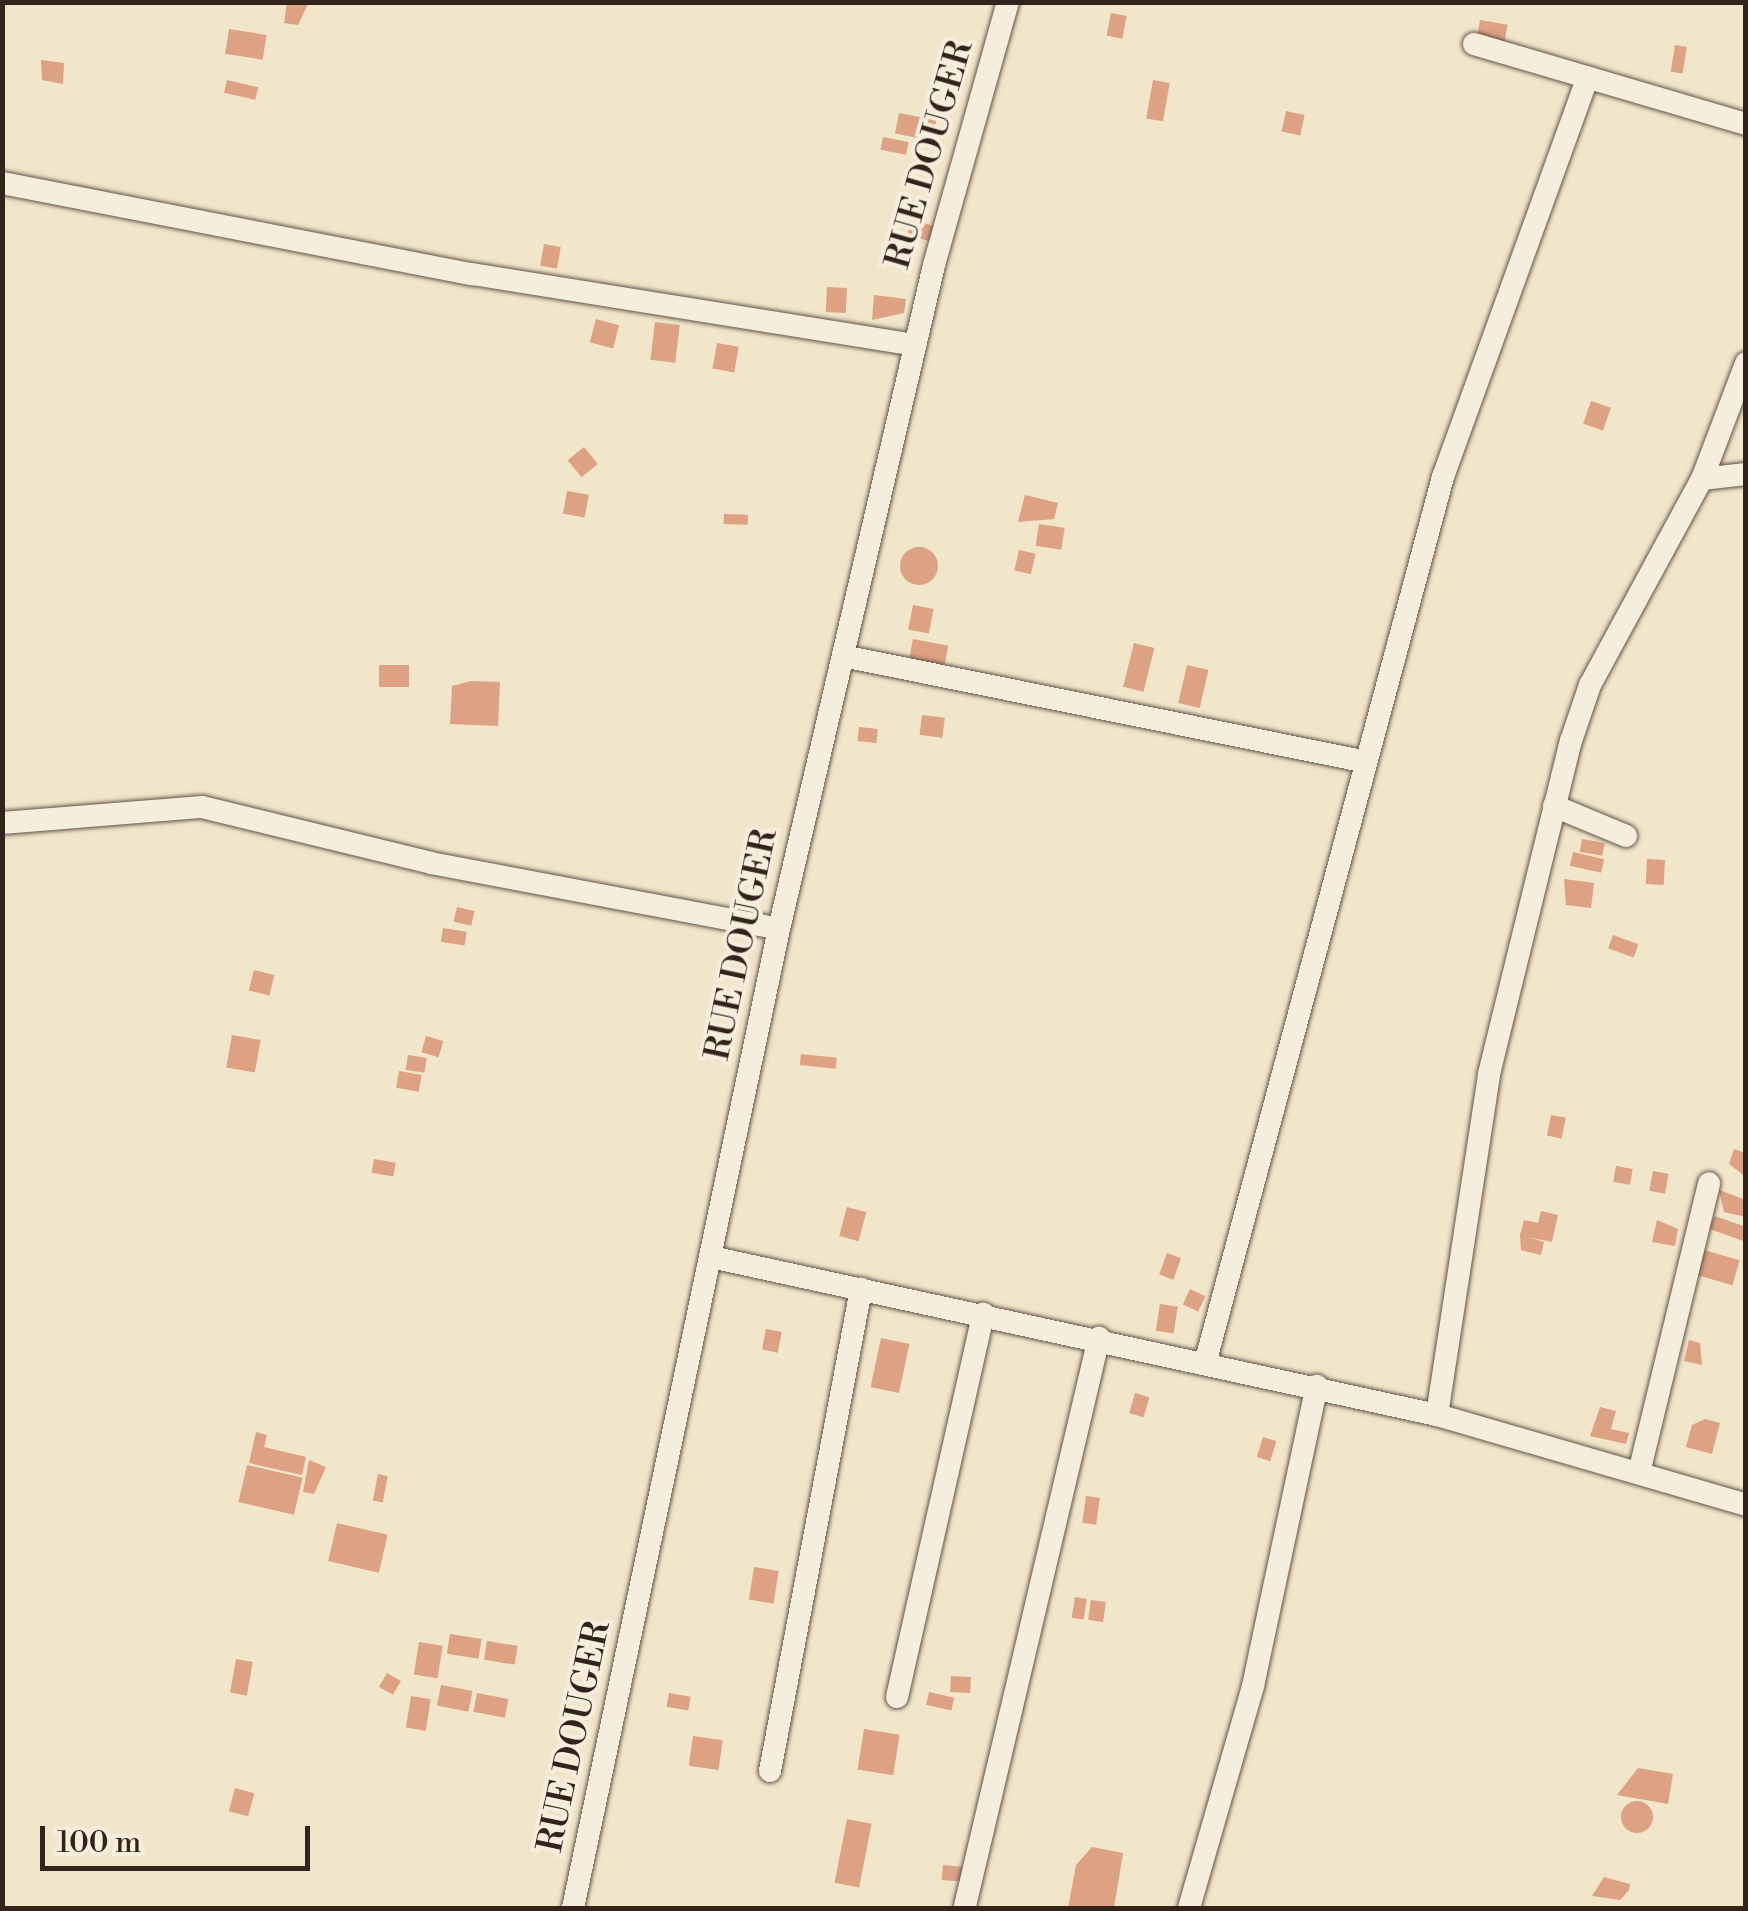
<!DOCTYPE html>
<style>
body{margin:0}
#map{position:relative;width:1748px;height:1911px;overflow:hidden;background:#f1e5ca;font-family:"Libre Bodoni",serif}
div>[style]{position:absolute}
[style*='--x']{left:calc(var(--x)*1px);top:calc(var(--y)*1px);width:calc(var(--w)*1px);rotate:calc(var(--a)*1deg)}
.building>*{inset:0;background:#dda184;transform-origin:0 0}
.round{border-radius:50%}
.roads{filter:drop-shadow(0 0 2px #625447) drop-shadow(0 0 2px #625447)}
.minor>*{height:22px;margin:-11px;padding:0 11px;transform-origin:11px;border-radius:11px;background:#f6eedd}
span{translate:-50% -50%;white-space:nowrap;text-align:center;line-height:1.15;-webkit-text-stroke:8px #f6eedd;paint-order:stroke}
.street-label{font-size:35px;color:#33241b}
.frame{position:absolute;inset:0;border:5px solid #33241b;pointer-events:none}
.scale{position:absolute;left:40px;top:1826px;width:270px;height:45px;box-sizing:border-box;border:5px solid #33241b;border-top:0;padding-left:12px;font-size:30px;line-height:35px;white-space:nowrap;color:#33241b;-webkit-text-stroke:8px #f6eedd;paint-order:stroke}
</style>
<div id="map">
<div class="building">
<i style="clip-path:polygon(287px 2px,309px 2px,298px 25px,284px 23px)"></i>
<i style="left:1111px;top:13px;width:16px;height:23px;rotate:11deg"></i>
<i style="left:1480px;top:20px;width:28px;height:18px;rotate:10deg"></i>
<i style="left:229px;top:29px;width:38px;height:25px;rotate:9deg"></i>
<i style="left:1675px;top:45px;width:12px;height:27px;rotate:9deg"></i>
<i style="clip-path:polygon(41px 60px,64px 63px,63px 84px,42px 80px)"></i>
<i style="left:227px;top:80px;width:32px;height:13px;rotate:13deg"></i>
<i style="left:1153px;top:80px;width:17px;height:39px;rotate:10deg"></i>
<i style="left:1286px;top:111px;width:19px;height:21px;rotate:12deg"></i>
<i style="left:899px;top:113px;width:38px;height:21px;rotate:11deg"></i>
<i style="left:883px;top:137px;width:26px;height:13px;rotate:11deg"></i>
<i style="left:911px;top:220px;width:25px;height:16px;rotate:14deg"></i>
<i style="left:544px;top:244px;width:17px;height:22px;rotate:10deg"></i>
<i style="left:827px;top:287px;width:20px;height:25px;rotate:3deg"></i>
<i style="clip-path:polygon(874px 295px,906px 299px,904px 313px,872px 320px)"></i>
<i style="left:596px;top:319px;width:24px;height:24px;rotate:15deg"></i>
<i style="left:655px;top:322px;width:25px;height:38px;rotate:7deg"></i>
<i style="left:717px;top:343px;width:22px;height:26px;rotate:10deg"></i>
<i style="left:1591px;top:401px;width:21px;height:24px;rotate:19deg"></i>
<i style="left:584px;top:447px;width:22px;height:21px;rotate:51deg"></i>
<i style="left:567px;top:491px;width:22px;height:23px;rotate:10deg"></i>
<i style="clip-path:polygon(1025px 495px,1058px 503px,1054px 519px,1018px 522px)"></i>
<i style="left:724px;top:514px;width:24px;height:10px;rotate:2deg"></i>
<i style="left:1039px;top:524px;width:26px;height:22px;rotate:9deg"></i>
<i class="round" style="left:900px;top:547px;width:38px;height:38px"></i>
<i style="left:1019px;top:550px;width:17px;height:21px;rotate:13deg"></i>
<i style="left:913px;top:605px;width:21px;height:25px;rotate:11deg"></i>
<i style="left:913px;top:639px;width:36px;height:23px;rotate:11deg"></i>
<i style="left:1134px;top:643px;width:21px;height:45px;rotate:14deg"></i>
<i style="left:379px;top:665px;width:30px;height:22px"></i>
<i style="left:1187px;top:665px;width:22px;height:39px;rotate:13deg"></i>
<i style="clip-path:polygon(471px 681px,500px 682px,498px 726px,450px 724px,452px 686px)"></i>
<i style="left:922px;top:715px;width:23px;height:20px;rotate:7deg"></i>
<i style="left:859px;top:727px;width:19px;height:14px;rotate:6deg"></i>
<i style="left:1582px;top:839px;width:23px;height:13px;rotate:10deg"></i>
<i style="left:1573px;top:852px;width:32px;height:14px;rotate:13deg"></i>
<i style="left:1647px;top:859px;width:18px;height:25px;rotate:3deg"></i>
<i style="clip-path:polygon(1564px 879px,1594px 883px,1591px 908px,1566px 905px)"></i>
<i style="left:457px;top:907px;width:18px;height:15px;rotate:13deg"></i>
<i style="left:443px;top:928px;width:24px;height:14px;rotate:9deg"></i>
<i style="left:1613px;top:935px;width:27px;height:14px;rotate:20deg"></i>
<i style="left:254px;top:970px;width:21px;height:21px;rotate:14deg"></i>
<i style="left:232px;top:1035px;width:29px;height:33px;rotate:10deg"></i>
<i style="left:426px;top:1036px;width:18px;height:17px;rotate:16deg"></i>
<i style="left:801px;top:1054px;width:36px;height:11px;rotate:6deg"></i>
<i style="left:408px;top:1055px;width:19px;height:15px;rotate:9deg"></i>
<i style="left:399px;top:1071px;width:23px;height:17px;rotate:10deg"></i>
<i style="left:1551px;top:1115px;width:15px;height:21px;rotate:11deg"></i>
<i style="clip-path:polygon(1734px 1149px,1746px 1153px,1746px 1177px,1729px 1164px)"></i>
<i style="left:374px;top:1159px;width:22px;height:14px;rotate:10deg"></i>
<i style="left:1616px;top:1166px;width:17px;height:16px;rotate:10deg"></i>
<i style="left:1653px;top:1171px;width:16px;height:20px;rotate:11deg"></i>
<i style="clip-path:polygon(1719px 1190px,1746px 1200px,1746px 1217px,1724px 1212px)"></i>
<i style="left:847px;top:1207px;width:20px;height:30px;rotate:15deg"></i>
<i style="clip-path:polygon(1541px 1211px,1558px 1215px,1552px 1242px,1528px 1237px,1544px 1242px,1541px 1255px,1521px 1250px,1520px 1235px,1524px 1220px,1538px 1223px)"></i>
<i style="clip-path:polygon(1715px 1216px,1746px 1227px,1746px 1242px,1707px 1228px)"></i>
<i style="clip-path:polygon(1657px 1220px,1678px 1229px,1675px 1246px,1652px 1242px)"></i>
<i style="left:1704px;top:1250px;width:37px;height:26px;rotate:16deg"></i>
<i style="left:1167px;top:1253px;width:15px;height:23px;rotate:20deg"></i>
<i style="left:1190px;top:1289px;width:17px;height:17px;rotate:25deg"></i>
<i style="left:1160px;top:1304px;width:18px;height:27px;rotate:9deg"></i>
<i style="left:766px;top:1329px;width:16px;height:21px;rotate:11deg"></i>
<i style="left:881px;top:1338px;width:29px;height:50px;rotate:12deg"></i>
<i style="clip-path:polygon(1689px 1340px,1700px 1343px,1702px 1365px,1684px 1361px)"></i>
<i style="left:1135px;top:1393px;width:15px;height:21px;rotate:16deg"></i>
<i style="clip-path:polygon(1600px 1407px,1616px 1411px,1611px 1429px,1629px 1433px,1626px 1444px,1590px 1436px)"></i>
<i style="clip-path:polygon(1705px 1419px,1720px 1423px,1712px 1454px,1686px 1447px,1692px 1425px)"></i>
<i style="clip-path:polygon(256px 1432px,267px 1435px,264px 1447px,306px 1457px,302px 1475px,249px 1463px)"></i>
<i style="left:1263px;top:1437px;width:14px;height:21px;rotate:17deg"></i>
<i style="clip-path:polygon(309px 1460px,326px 1467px,314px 1494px,303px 1492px)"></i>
<i style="left:247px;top:1465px;width:57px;height:38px;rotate:13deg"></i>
<i style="left:378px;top:1474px;width:10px;height:27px;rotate:11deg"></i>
<i style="left:1086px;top:1496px;width:14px;height:27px;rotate:8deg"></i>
<i style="left:337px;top:1523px;width:52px;height:39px;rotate:13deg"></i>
<i style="left:754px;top:1567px;width:25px;height:33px;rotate:9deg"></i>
<i style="left:1075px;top:1597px;width:12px;height:21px;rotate:9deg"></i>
<i style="left:1091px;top:1600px;width:15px;height:20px;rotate:8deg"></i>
<i style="left:450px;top:1634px;width:32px;height:20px;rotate:9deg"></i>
<i style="left:487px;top:1641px;width:31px;height:19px;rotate:9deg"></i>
<i style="left:419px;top:1642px;width:24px;height:33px;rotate:9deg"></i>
<i style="left:236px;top:1659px;width:17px;height:34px;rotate:10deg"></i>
<i style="left:387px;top:1673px;width:16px;height:16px;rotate:30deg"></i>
<i style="left:951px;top:1676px;width:20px;height:16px;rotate:3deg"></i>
<i style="left:441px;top:1685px;width:32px;height:21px;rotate:11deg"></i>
<i style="left:929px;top:1692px;width:26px;height:13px;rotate:13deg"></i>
<i style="left:477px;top:1693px;width:32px;height:19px;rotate:11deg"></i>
<i style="left:669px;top:1693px;width:22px;height:14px;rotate:10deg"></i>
<i style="left:411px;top:1696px;width:20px;height:32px;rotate:9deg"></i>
<i style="left:864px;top:1729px;width:36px;height:41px;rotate:9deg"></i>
<i style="left:693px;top:1736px;width:30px;height:30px;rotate:8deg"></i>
<i style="clip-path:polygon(1638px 1768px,1673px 1774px,1668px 1804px,1617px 1795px)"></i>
<i style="left:235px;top:1788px;width:20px;height:24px;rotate:15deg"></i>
<i class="round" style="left:1621px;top:1801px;width:32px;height:32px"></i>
<i style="left:847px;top:1819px;width:25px;height:65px;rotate:11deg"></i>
<i style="clip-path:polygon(1092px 1847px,1123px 1853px,1114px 1908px,1068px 1908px,1076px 1865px)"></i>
<i style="left:943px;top:1865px;width:22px;height:15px;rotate:5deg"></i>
<i style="clip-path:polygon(1604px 1877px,1630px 1884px,1629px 1890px,1620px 1900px,1592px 1896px)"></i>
</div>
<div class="roads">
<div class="minor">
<i style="--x:1474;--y:44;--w:284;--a:16.4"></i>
<i style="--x:2;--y:183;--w:479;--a:11"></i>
<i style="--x:472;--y:274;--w:449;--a:9.1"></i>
<i style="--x:1702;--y:479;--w:124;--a:-69.2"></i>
<i style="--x:843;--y:656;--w:530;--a:11.44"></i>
<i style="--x:1554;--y:806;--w:78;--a:22.6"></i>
<i style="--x:2;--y:823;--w:201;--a:-4.6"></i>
<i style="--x:202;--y:807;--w:236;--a:13.7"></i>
<i style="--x:431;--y:863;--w:354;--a:10.7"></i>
<i style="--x:711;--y:1257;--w:743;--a:12.28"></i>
<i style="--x:1437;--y:1415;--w:322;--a:16.2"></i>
<i style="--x:1206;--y:1360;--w:914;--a:-74.98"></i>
<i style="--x:1443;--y:477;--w:425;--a:-70.1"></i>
<i style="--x:1437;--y:1415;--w:345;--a:-81.3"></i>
<i style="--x:1489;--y:1074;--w:343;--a:-76.2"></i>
<i style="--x:1571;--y:741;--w:59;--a:-71.3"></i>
<i style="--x:1590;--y:685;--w:234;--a:-61.5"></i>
<i style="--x:1702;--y:479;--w:44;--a:-6.5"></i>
<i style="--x:1639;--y:1473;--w:298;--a:-76.4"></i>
<i style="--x:897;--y:1697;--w:393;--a:-77.3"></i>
<i style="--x:770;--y:1771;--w:491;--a:-79.3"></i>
<i style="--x:965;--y:1906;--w:584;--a:-76.73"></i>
<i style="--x:573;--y:1908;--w:1000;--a:-78.12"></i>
<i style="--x:779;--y:929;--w:682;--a:-76.86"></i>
<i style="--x:934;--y:265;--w:273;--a:-74.3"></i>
<i style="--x:1189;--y:1908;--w:231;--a:-73.9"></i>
<i style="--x:1253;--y:1686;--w:307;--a:-78"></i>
</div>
</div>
<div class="street-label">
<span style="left:930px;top:155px;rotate:-74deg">RUE DOUGER</span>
<span style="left:742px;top:945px;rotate:-78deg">RUE DOUGER</span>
<span style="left:575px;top:1737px;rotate:-78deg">RUE DOUGER</span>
</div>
<div class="frame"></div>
<div class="scale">100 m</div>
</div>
